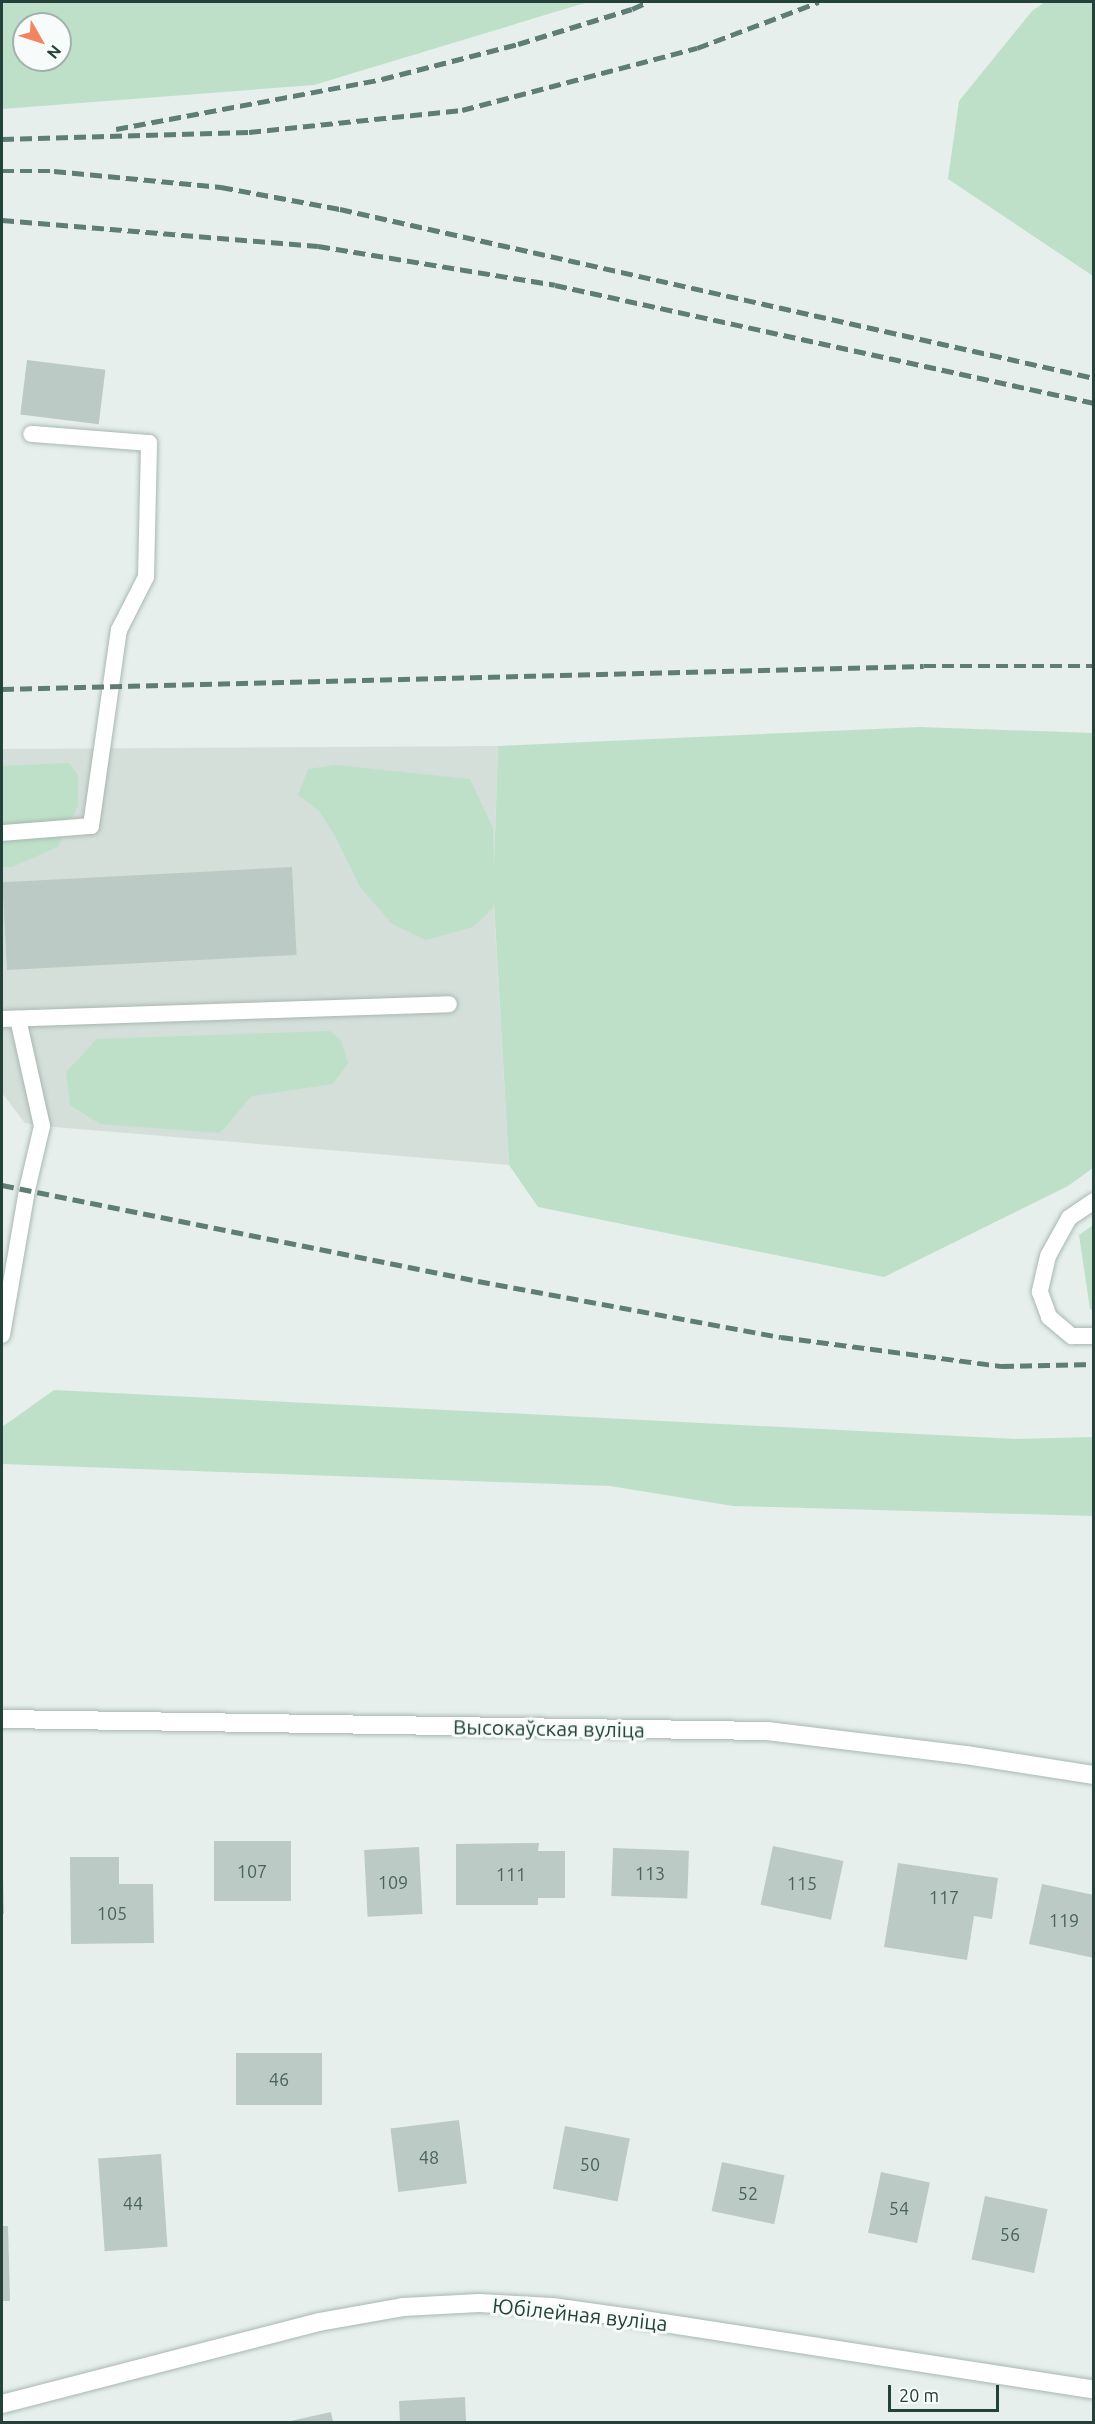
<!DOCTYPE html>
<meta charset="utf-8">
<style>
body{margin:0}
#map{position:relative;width:1095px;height:2424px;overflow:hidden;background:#e6efeb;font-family:Ubuntu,sans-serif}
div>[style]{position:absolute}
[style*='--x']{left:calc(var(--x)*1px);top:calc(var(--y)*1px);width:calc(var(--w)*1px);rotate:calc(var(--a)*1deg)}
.built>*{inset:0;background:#d4dfda}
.green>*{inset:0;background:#bfe0c8}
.building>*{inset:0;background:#bbcac4;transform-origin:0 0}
.roads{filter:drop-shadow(0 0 2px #a8b8b2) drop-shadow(0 0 2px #a8b8b2)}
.lane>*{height:16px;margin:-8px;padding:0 8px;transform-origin:8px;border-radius:8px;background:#fff}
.street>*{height:18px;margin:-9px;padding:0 9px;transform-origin:9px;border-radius:9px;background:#fff}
.rail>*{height:4.5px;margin-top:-2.25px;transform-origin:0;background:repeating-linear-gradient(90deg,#5f7d75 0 12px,transparent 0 18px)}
span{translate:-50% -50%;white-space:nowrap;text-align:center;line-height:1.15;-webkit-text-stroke:6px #f7fbf9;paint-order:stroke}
.number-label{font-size:18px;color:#4a645c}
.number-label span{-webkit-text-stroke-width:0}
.street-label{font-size:21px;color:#24423a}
.frame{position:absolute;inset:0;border:3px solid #24423a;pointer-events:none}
.north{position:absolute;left:12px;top:12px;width:60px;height:60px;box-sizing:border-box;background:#f7fbf9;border:2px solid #a3b1ad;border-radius:50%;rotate:129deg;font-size:16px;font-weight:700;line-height:24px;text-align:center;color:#24423a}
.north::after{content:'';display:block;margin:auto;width:21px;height:27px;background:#f4845f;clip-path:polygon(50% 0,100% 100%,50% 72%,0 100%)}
.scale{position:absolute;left:888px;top:2385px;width:111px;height:27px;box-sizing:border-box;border:3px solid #24423a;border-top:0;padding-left:8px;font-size:18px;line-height:21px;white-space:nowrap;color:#24423a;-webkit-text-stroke:4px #f7fbf9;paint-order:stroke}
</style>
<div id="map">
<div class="built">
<i style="clip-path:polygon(498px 746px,493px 891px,509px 1165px,42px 1126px,25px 1123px,2px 1093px,2px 749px)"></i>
</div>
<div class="green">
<i style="clip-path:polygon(evenodd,2px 2px,588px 2px,314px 85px,2px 109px,2px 2px,24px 24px,60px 24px,60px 60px,24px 60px,24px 24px)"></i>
<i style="clip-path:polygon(1045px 2px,1093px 2px,1093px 276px,948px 179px,959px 101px,1032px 11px)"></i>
<i style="clip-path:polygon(920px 727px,1093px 733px,1093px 1168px,1068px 1186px,884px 1277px,538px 1207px,509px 1165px,494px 904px,493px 908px,473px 927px,426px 940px,392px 924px,360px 887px,335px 836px,319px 811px,298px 795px,308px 769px,336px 765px,470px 779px,493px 828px,494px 865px,498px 746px)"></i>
<i style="clip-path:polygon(69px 763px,78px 775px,78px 806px,58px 847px,12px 867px,2px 867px,2px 766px)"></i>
<i style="clip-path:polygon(330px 1031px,341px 1040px,348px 1063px,333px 1084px,252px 1096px,220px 1133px,100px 1124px,70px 1105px,66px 1072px,97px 1039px)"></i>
<i style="clip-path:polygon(1093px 1225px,1094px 1310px,1093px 1310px,1090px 1309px,1079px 1235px)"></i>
<i style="clip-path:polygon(54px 1390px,1016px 1439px,1093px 1437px,1093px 1516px,733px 1506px,610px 1486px,2px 1464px,2px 1427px)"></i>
</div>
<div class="building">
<i style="left:27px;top:360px;width:79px;height:55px;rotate:7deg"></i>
<i style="left:292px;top:867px;width:88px;height:290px;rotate:87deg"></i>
<i style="left:214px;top:1841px;width:77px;height:60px"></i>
<i style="clip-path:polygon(539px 1843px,538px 1851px,565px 1851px,565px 1898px,538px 1898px,538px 1905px,456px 1905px,456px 1844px)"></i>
<i style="left:773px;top:1846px;width:72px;height:60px;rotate:12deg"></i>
<i style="left:419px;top:1847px;width:67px;height:55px;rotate:87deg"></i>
<i style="left:613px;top:1848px;width:76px;height:48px;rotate:2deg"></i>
<i style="clip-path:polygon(70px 1857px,119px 1857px,119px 1884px,153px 1884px,154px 1943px,71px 1944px)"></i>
<i style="clip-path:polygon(898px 1863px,998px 1878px,992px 1919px,974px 1916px,967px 1960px,884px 1947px)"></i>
<i style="clip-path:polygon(2px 1877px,3px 1877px,4px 1914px,2px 1914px)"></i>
<i style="clip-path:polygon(1042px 1884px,1094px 1895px,1094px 1958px,1029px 1944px)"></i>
<i style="left:236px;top:2053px;width:86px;height:52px"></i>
<i style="left:459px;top:2120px;width:64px;height:69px;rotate:83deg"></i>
<i style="left:565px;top:2126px;width:66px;height:64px;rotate:11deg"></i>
<i style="left:161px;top:2154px;width:93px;height:63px;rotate:86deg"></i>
<i style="left:722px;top:2162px;width:64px;height:50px;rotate:12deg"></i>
<i style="left:881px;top:2172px;width:50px;height:62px;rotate:12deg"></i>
<i style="left:985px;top:2196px;width:64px;height:65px;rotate:12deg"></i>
<i style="clip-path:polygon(2px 2226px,8px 2226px,10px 2301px,2px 2301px)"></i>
<i style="clip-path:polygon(465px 2397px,466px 2422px,400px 2422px,399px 2401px)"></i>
<i style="clip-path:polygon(331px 2412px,333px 2422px,286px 2422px)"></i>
</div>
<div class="roads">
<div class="lane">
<i style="--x:2;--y:833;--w:89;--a:-4.5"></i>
<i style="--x:91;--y:826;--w:198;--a:-81.9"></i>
<i style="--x:119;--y:630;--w:59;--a:-63"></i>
<i style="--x:146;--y:577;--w:134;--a:-88.7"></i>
<i style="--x:149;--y:443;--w:118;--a:-175.6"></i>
<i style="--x:2;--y:1019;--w:447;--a:-1.9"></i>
<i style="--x:1094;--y:1201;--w:30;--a:146"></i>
<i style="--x:1069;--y:1218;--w:43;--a:118.9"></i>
<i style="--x:1048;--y:1256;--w:37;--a:103"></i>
<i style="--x:1040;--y:1292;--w:27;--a:70"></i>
<i style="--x:1049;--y:1317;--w:30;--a:40"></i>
<i style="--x:1072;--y:1336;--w:22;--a:0"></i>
<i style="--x:2;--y:1335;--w:147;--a:-80.2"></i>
<i style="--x:27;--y:1190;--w:66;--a:-76.8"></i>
<i style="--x:42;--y:1126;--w:110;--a:-102.6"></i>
</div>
<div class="street">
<i style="--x:2;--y:1719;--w:765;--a:0.9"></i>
<i style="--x:767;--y:1731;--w:200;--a:6.9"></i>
<i style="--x:966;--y:1755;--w:130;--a:8.9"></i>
<i style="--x:2;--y:2404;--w:327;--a:-14.5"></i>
<i style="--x:319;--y:2322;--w:85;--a:-10.1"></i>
<i style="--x:403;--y:2307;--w:76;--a:-3"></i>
<i style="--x:479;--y:2303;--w:73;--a:3.1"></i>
<i style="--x:552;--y:2307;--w:87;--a:7.9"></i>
<i style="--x:638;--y:2319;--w:461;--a:8.8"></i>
</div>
</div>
<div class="rail">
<i style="--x:116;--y:129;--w:271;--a:-10.6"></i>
<i style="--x:382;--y:79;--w:140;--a:-14.4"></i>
<i style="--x:518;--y:44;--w:119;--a:-17.1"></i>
<i style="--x:632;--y:9;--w:17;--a:-24"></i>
<i style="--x:2;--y:139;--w:247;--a:-1.6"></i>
<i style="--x:249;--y:132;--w:214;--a:-5.9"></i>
<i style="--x:462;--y:110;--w:243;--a:-14.8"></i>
<i style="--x:697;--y:48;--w:130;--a:-20.7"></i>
<i style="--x:2;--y:171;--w:52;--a:0"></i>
<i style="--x:54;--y:171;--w:168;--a:5.5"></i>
<i style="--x:221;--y:187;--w:121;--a:10.5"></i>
<i style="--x:340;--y:209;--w:773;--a:12.63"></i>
<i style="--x:2;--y:220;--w:317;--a:4.7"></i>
<i style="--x:318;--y:246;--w:240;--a:9.3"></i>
<i style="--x:555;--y:285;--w:552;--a:12.35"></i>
<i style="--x:2;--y:689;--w:922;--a:-1.43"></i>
<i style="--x:924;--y:666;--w:170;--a:0"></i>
<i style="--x:2;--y:1185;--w:486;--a:11.4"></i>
<i style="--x:478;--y:1281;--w:308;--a:10.5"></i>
<i style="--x:781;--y:1337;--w:223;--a:7.5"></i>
<i style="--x:1002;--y:1366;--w:92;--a:-1.2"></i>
</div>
<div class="number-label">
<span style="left:252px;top:1871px">107</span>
<span style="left:650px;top:1873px">113</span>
<span style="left:511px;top:1874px">111</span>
<span style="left:393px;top:1882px">109</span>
<span style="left:802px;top:1883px">115</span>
<span style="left:944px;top:1897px">117</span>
<span style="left:112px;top:1913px">105</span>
<span style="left:1064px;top:1920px">119</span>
<span style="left:279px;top:2079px">46</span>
<span style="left:429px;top:2157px">48</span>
<span style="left:590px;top:2164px">50</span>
<span style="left:748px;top:2193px">52</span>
<span style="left:133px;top:2203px">44</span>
<span style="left:899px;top:2208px">54</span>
<span style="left:1010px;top:2234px">56</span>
</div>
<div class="street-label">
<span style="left:549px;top:1728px;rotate:1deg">Высокаўская вуліца</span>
<span style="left:580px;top:2314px;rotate:6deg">Юбілейная вуліца</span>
</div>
<div class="frame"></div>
<div class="north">N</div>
<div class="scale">20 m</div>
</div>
